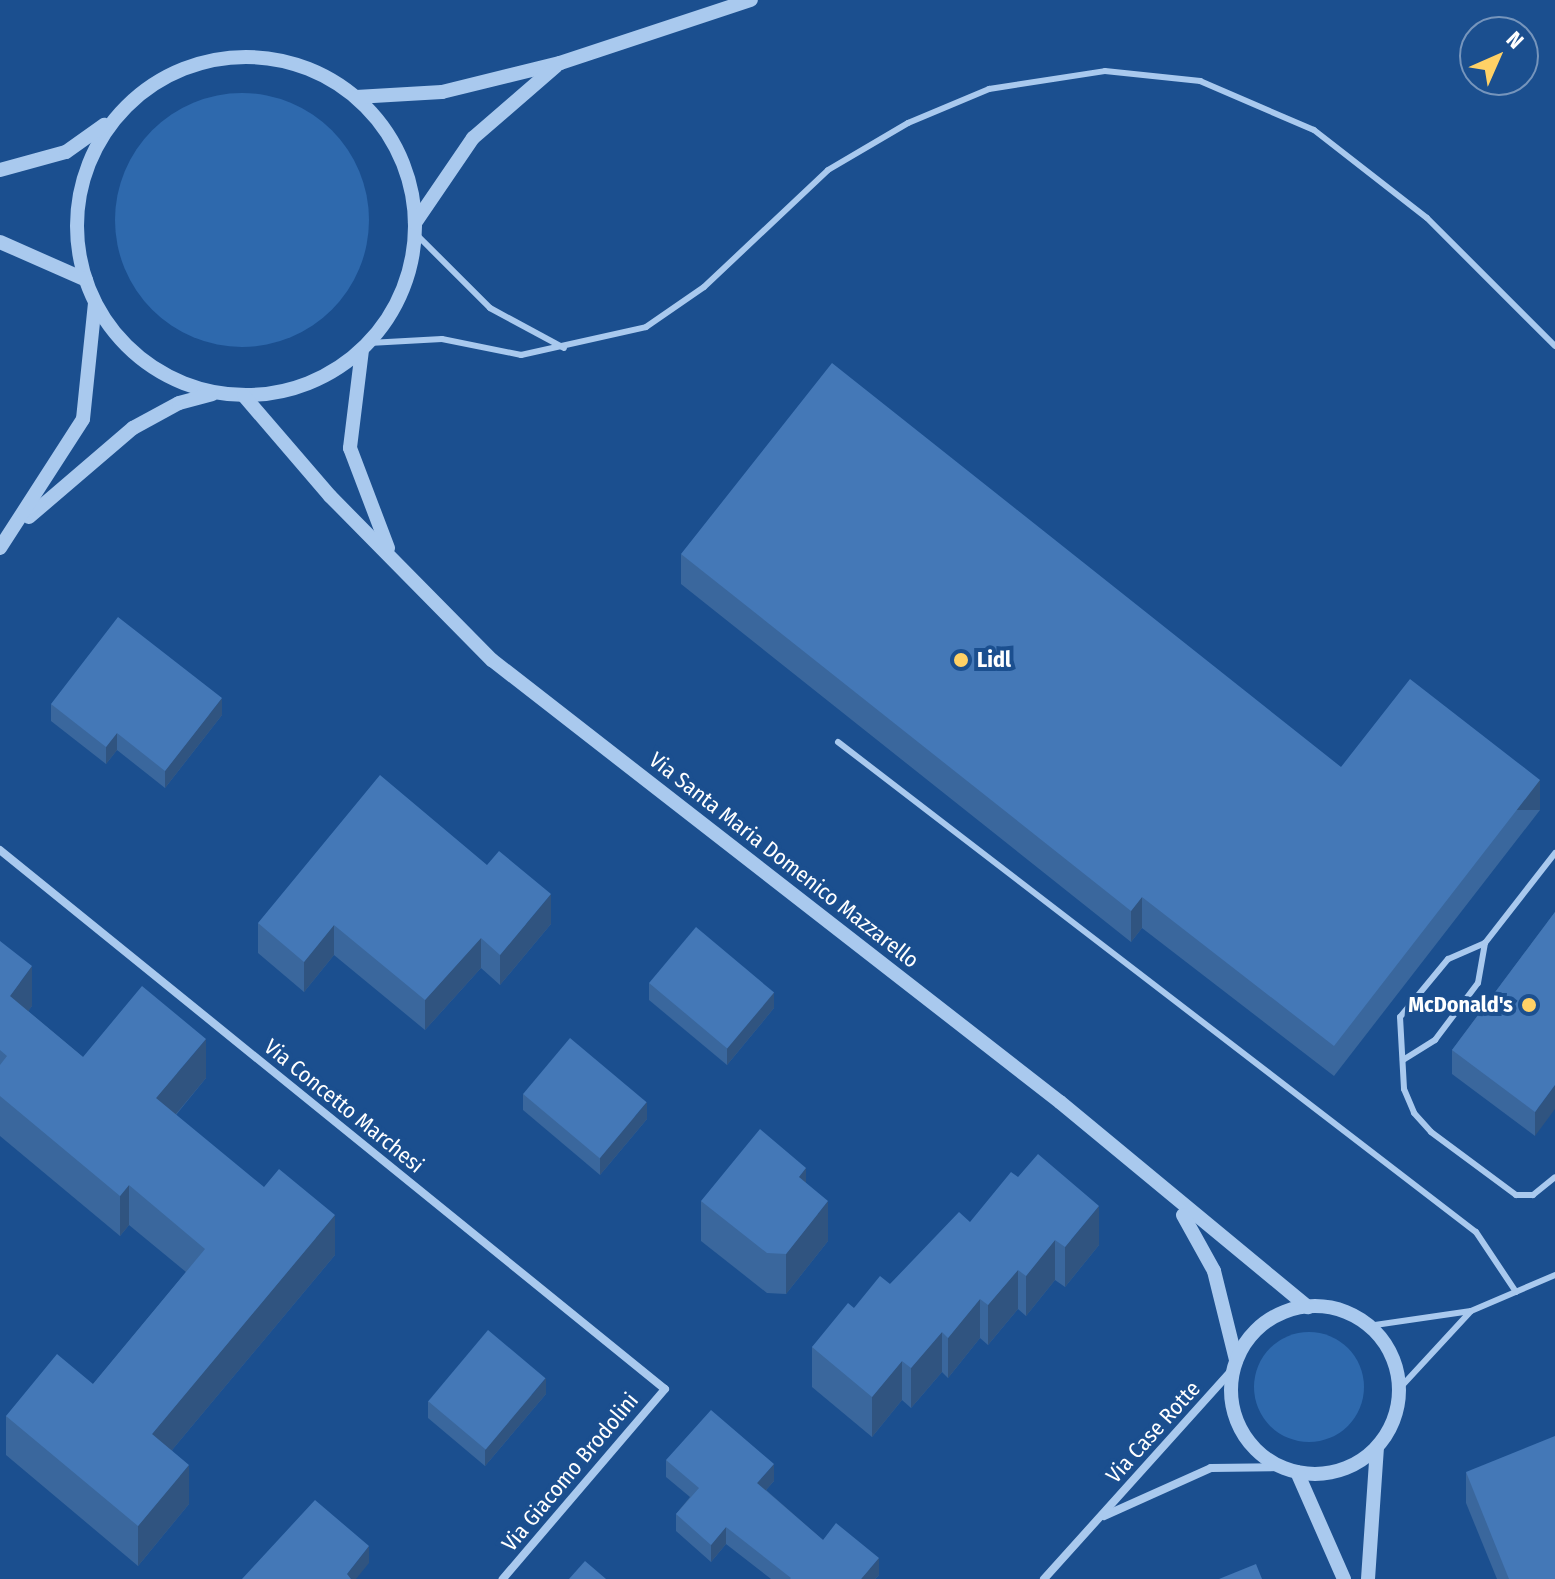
<!DOCTYPE html>
<style>
body{margin:0}
#map{position:relative;width:1555px;height:1579px;overflow:hidden;background:#1b4f8f;font-family:"Fira Sans Condensed",sans-serif}
div>[style]{position:absolute}
[style*='--x']{left:calc(var(--x)*1px);top:calc(var(--y)*1px);width:calc(var(--w)*1px);rotate:calc(var(--a)*1deg)}
.green>*{inset:0;background:#2e69ad}
.round{border-radius:50%}
.service>*{height:6px;margin:-3px;padding:0 3px;transform-origin:3px;border-radius:3px;background:#a9c9ee}
.minor>*{height:8px;margin:-4px;padding:0 4px;transform-origin:4px;border-radius:4px;background:#a9c9ee}
.tertiary>*{height:14px;margin:-7px;padding:0 7px;transform-origin:7px;border-radius:7px;background:#a9c9ee}
.tertiary>.ring{margin:-7px;padding:0;box-sizing:content-box;background:none;border:14px solid #a9c9ee;border-radius:50%}
.wall>*{inset:0;background:#3a679d}
.shaded-wall>*{inset:0;background:#305480;transform-origin:0 0}
.building>*{inset:0;background:#4478b7;transform-origin:0 0}
.dots>*{width:22px;height:22px;translate:-50% -50%;box-sizing:border-box;border:4px solid #1b4f8f;border-radius:50%}
span{translate:-50% -50%;white-space:nowrap;text-align:center;line-height:1.15;-webkit-text-stroke:8px #1b4f8f;paint-order:stroke}
.poi-label{font-size:22px;color:#fff;font-weight:700}
.left{translate:0 -50%;text-align:left}
.right{translate:-100% -50%;text-align:right}
.street-label{font-size:22px;color:#fff}
.north{position:absolute;left:1459px;top:16px;width:80px;height:80px;box-sizing:border-box;background:#1b4f8f;border:2px solid #7695bc;border-radius:50%;rotate:45deg;font-size:22px;font-weight:700;line-height:32px;text-align:center;color:#fff}
.north::after{content:'';display:block;margin:auto;width:28px;height:36px;background:#ffd166;clip-path:polygon(50% 0,100% 100%,50% 72%,0 100%)}
</style>
<div id="map">
<div class="green">
<i class="round" style="left:115px;top:93px;width:254px;height:254px"></i>
<i class="round" style="left:1254px;top:1332px;width:110px;height:110px"></i>
</div>
<div class="service">
<i style="--x:415;--y:233;--w:106;--a:45"></i>
<i style="--x:490;--y:308;--w:84;--a:28.4"></i>
<i style="--x:369;--y:343;--w:73;--a:-3.1"></i>
<i style="--x:442;--y:339;--w:81;--a:11.4"></i>
<i style="--x:521;--y:355;--w:128;--a:-12.6"></i>
<i style="--x:646;--y:327;--w:70;--a:-34.6"></i>
<i style="--x:704;--y:287;--w:170;--a:-43.3"></i>
<i style="--x:828;--y:170;--w:93;--a:-30.4"></i>
<i style="--x:908;--y:123;--w:88;--a:-22.8"></i>
<i style="--x:989;--y:89;--w:117;--a:-8.8"></i>
<i style="--x:1105;--y:71;--w:96;--a:6"></i>
<i style="--x:1200;--y:81;--w:124;--a:23.3"></i>
<i style="--x:1314;--y:130;--w:143;--a:37.9"></i>
<i style="--x:1427;--y:218;--w:181;--a:45"></i>
<i style="--x:838;--y:742;--w:804;--a:37.53"></i>
<i style="--x:1476;--y:1232;--w:72;--a:56.3"></i>
<i style="--x:1485;--y:943;--w:40;--a:156.6"></i>
<i style="--x:1448;--y:959;--w:75;--a:129.6"></i>
<i style="--x:1400;--y:1017;--w:72;--a:86.8"></i>
<i style="--x:1404;--y:1089;--w:26;--a:67"></i>
<i style="--x:1414;--y:1113;--w:25;--a:48"></i>
<i style="--x:1431;--y:1132;--w:106;--a:36.5"></i>
<i style="--x:1516;--y:1195;--w:17;--a:0"></i>
<i style="--x:1533;--y:1195;--w:28;--a:-39"></i>
<i style="--x:1403;--y:1060;--w:38;--a:-32"></i>
<i style="--x:1435;--y:1040;--w:71;--a:-53"></i>
<i style="--x:1478;--y:983;--w:41;--a:-80.1"></i>
<i style="--x:1485;--y:943;--w:114;--a:-52.1"></i>
<i style="--x:1368;--y:1326;--w:104;--a:-8.3"></i>
<i style="--x:1471;--y:1311;--w:91;--a:-23.2"></i>
<i style="--x:1399;--y:1389;--w:106;--a:-47.3"></i>
</div>
<div class="minor">
<i style="--x:0;--y:850;--w:856;--a:39.03"></i>
<i style="--x:665;--y:1389;--w:250;--a:130.5"></i>
<i style="--x:1104;--y:1516;--w:117;--a:-24.2"></i>
<i style="--x:1211;--y:1468;--w:69;--a:-0.8"></i>
<i style="--x:1044;--y:1579;--w:283;--a:-48"></i>
</div>
<div class="tertiary">
<i class="ring" style="left:77px;top:57px;width:324px;height:324px"></i>
<i style="--x:356;--y:97;--w:86;--a:-3.3"></i>
<i style="--x:442;--y:92;--w:122;--a:-13.8"></i>
<i style="--x:560;--y:63;--w:201;--a:-18.3"></i>
<i style="--x:0;--y:170;--w:68;--a:-15.3"></i>
<i style="--x:66;--y:152;--w:47;--a:-35.4"></i>
<i style="--x:415;--y:223;--w:103;--a:-55.7"></i>
<i style="--x:473;--y:138;--w:110;--a:-40.9"></i>
<i style="--x:0;--y:242;--w:94;--a:23.8"></i>
<i style="--x:362;--y:350;--w:99;--a:97"></i>
<i style="--x:350;--y:448;--w:107;--a:69.2"></i>
<i style="--x:244;--y:396;--w:132;--a:49.3"></i>
<i style="--x:330;--y:496;--w:231;--a:45.4"></i>
<i style="--x:492;--y:660;--w:720;--a:37.89"></i>
<i style="--x:1060;--y:1102;--w:322;--a:39.6"></i>
<i style="--x:29;--y:517;--w:137;--a:-40.6"></i>
<i style="--x:133;--y:428;--w:52;--a:-28.5"></i>
<i style="--x:179;--y:403;--w:34;--a:-15"></i>
<i style="--x:0;--y:548;--w:153;--a:-57.2"></i>
<i style="--x:83;--y:419;--w:117;--a:-84.1"></i>
<i style="--x:1183;--y:1215;--w:64;--a:61"></i>
<i style="--x:1214;--y:1271;--w:92;--a:76.1"></i>
<i class="ring" style="left:1231px;top:1306px;width:154px;height:154px"></i>
<i style="--x:1297;--y:1472;--w:117;--a:66.3"></i>
<i style="--x:1368;--y:1579;--w:131;--a:-86.1"></i>
</div>
<div class="wall">
<i style="clip-path:polygon(681px 554px,1341px 767px,1540px 810px,1334px 1076px,1142px 928px,1131px 942px,681px 584px)"></i>
<i style="clip-path:polygon(51px 704px,222px 715px,165px 788px,117px 750px,106px 764px,51px 721px)"></i>
<i style="clip-path:polygon(1555px 912px,1535px 1136px,1452px 1074px,1452px 1050px)"></i>
<i style="clip-path:polygon(258px 923px,551px 924px,500px 985px,481px 968px,425px 1030px,334px 955px,304px 992px,258px 953px)"></i>
<i style="clip-path:polygon(0 941px,32px 1006px,28px 1011px,83px 1057px,206px 1078px,176px 1115px,335px 1255px,172px 1450px,189px 1504px,138px 1566px,6px 1455px,6px 1416px,93px 1384px,186px 1272px,129px 1225px,120px 1236px,0 1136px)"></i>
<i style="clip-path:polygon(649px 983px,774px 1008px,727px 1065px,649px 1000px)"></i>
<i style="clip-path:polygon(523px 1094px,647px 1119px,600px 1175px,523px 1110px)"></i>
<i style="clip-path:polygon(806px 1183px,828px 1241px,786px 1294px,767px 1293px,701px 1241px,701px 1201px)"></i>
<i style="clip-path:polygon(970px 1222px,1099px 1245px,1065px 1287px,1055px 1280px,1026px 1316px,1018px 1309px,988px 1345px,980px 1338px,948px 1378px,942px 1372px,911px 1408px,902px 1400px,872px 1437px,812px 1387px,812px 1347px,854px 1308px,890px 1284px)"></i>
<i style="clip-path:polygon(546px 1394px,485px 1466px,428px 1418px,428px 1401px)"></i>
<i style="clip-path:polygon(666px 1460px,774px 1481px,766px 1490px,823px 1540px,879px 1575px,875px 1579px,771px 1579px,726px 1544px,711px 1562px,676px 1531px,676px 1514px,690px 1497px,666px 1477px)"></i>
<i style="clip-path:polygon(1466px 1472px,1555px 1579px,1497px 1579px,1466px 1503px)"></i>
</div>
<div class="shaded-wall">
<i style="clip-path:polygon(222px 698px,222px 715px,165px 788px,165px 771px)"></i>
<i style="clip-path:polygon(117px 733px,117px 750px,106px 764px,106px 747px)"></i>
<i style="left:1540px;top:780px;width:30px;height:336px;rotate:90deg"></i>
<i style="clip-path:polygon(551px 894px,551px 924px,500px 985px,500px 955px)"></i>
<i style="clip-path:polygon(1142px 897px,1142px 928px,1131px 942px,1131px 911px)"></i>
<i style="clip-path:polygon(334px 925px,334px 955px,304px 992px,304px 962px)"></i>
<i style="clip-path:polygon(481px 938px,481px 968px,425px 1030px,425px 1000px)"></i>
<i style="clip-path:polygon(32px 966px,32px 1006px,10px 1036px,10px 996px)"></i>
<i style="clip-path:polygon(774px 992px,774px 1008px,727px 1065px,727px 1048px)"></i>
<i style="clip-path:polygon(206px 1039px,206px 1078px,156px 1138px,156px 1098px)"></i>
<i style="clip-path:polygon(1555px 1085px,1555px 1109px,1535px 1136px,1535px 1112px)"></i>
<i style="clip-path:polygon(647px 1102px,647px 1119px,600px 1175px,600px 1158px)"></i>
<i style="clip-path:polygon(806px 1168px,806px 1208px,799px 1177px)"></i>
<i style="clip-path:polygon(129px 1185px,129px 1225px,120px 1236px,120px 1196px)"></i>
<i style="clip-path:polygon(828px 1201px,828px 1241px,786px 1294px,786px 1254px)"></i>
<i style="clip-path:polygon(1099px 1206px,1099px 1245px,1065px 1287px,1065px 1247px)"></i>
<i style="clip-path:polygon(335px 1215px,335px 1255px,152px 1474px,152px 1434px)"></i>
<i style="clip-path:polygon(1055px 1240px,1055px 1280px,1026px 1316px,1026px 1276px)"></i>
<i style="clip-path:polygon(1018px 1270px,1018px 1309px,988px 1345px,988px 1305px)"></i>
<i style="clip-path:polygon(980px 1299px,980px 1338px,948px 1378px,948px 1338px)"></i>
<i style="clip-path:polygon(942px 1332px,942px 1372px,911px 1408px,911px 1368px)"></i>
<i style="clip-path:polygon(902px 1361px,902px 1400px,872px 1437px,872px 1397px)"></i>
<i style="clip-path:polygon(546px 1378px,546px 1394px,485px 1466px,485px 1450px)"></i>
<i style="clip-path:polygon(774px 1464px,774px 1481px,757px 1500px,757px 1483px)"></i>
<i style="clip-path:polygon(189px 1465px,189px 1504px,138px 1566px,138px 1526px)"></i>
<i style="clip-path:polygon(726px 1527px,726px 1544px,711px 1562px,711px 1545px)"></i>
<i style="clip-path:polygon(369px 1546px,369px 1563px,356px 1579px,347px 1579px,347px 1574px)"></i>
<i style="clip-path:polygon(879px 1558px,879px 1575px,875px 1579px,861px 1579px)"></i>
</div>
<div class="building">
<i style="clip-path:polygon(832px 363px,1341px 767px,1410px 679px,1540px 780px,1334px 1046px,1142px 897px,1131px 911px,681px 554px)"></i>
<i style="clip-path:polygon(118px 617px,222px 698px,165px 771px,117px 733px,106px 747px,51px 704px)"></i>
<i style="clip-path:polygon(380px 775px,487px 865px,499px 851px,551px 894px,500px 955px,481px 938px,425px 1000px,334px 925px,304px 962px,258px 923px)"></i>
<i style="clip-path:polygon(1555px 912px,1555px 1085px,1535px 1112px,1452px 1050px)"></i>
<i style="left:696px;top:927px;width:102px;height:73px;rotate:40deg"></i>
<i style="clip-path:polygon(0 941px,32px 966px,10px 996px,83px 1057px,142px 986px,206px 1039px,156px 1098px,264px 1187px,279px 1169px,335px 1215px,152px 1434px,189px 1465px,138px 1526px,6px 1416px,57px 1354px,93px 1384px,205px 1249px,129px 1185px,120px 1196px,0 1096px,0 1065px,7px 1056px,0 1050px)"></i>
<i style="left:570px;top:1038px;width:100px;height:73px;rotate:40deg"></i>
<i style="clip-path:polygon(760px 1129px,806px 1168px,799px 1177px,828px 1201px,786px 1254px,767px 1253px,701px 1201px)"></i>
<i style="clip-path:polygon(1038px 1154px,1099px 1206px,1065px 1247px,1055px 1240px,1026px 1276px,1018px 1270px,988px 1305px,980px 1299px,948px 1338px,942px 1332px,911px 1368px,902px 1361px,872px 1397px,812px 1347px,848px 1303px,854px 1308px,880px 1276px,890px 1284px,959px 1212px,970px 1222px,1011px 1172px,1018px 1177px)"></i>
<i style="left:488px;top:1330px;width:75px;height:93px;rotate:40deg"></i>
<i style="clip-path:polygon(711px 1410px,774px 1464px,757px 1483px,823px 1540px,836px 1523px,879px 1558px,861px 1579px,790px 1579px,791px 1578px,726px 1527px,711px 1545px,676px 1514px,699px 1488px,666px 1460px)"></i>
<i style="clip-path:polygon(1555px 1436px,1555px 1579px,1509px 1579px,1466px 1472px)"></i>
<i style="clip-path:polygon(315px 1500px,369px 1546px,347px 1574px,351px 1579px,242px 1579px)"></i>
<i style="clip-path:polygon(585px 1561px,606px 1579px,569px 1579px)"></i>
<i style="clip-path:polygon(1256px 1564px,1262px 1579px,1219px 1579px)"></i>
</div>
<div class="dots">
<i style="left:961px;top:660px;background:#ffd166"></i>
<i style="left:1529px;top:1005px;background:#ffd166"></i>
</div>
<div class="poi-label">
<span class="left" style="left:977px;top:660px">Lidl</span>
<span class="right" style="left:1513px;top:1005px">McDonald's</span>
</div>
<div class="street-label">
<span style="left:784px;top:860px;rotate:38deg">Via Santa Maria Domenico Mazzarello</span>
<span style="left:344px;top:1106px;rotate:39deg">Via Concetto Marchesi</span>
<span style="left:1153px;top:1432px;rotate:-48deg">Via Case Rotte</span>
<span style="left:570px;top:1472px;rotate:-50deg">Via Giacomo Brodolini</span>
</div>
<div class="north">N</div>
</div>
